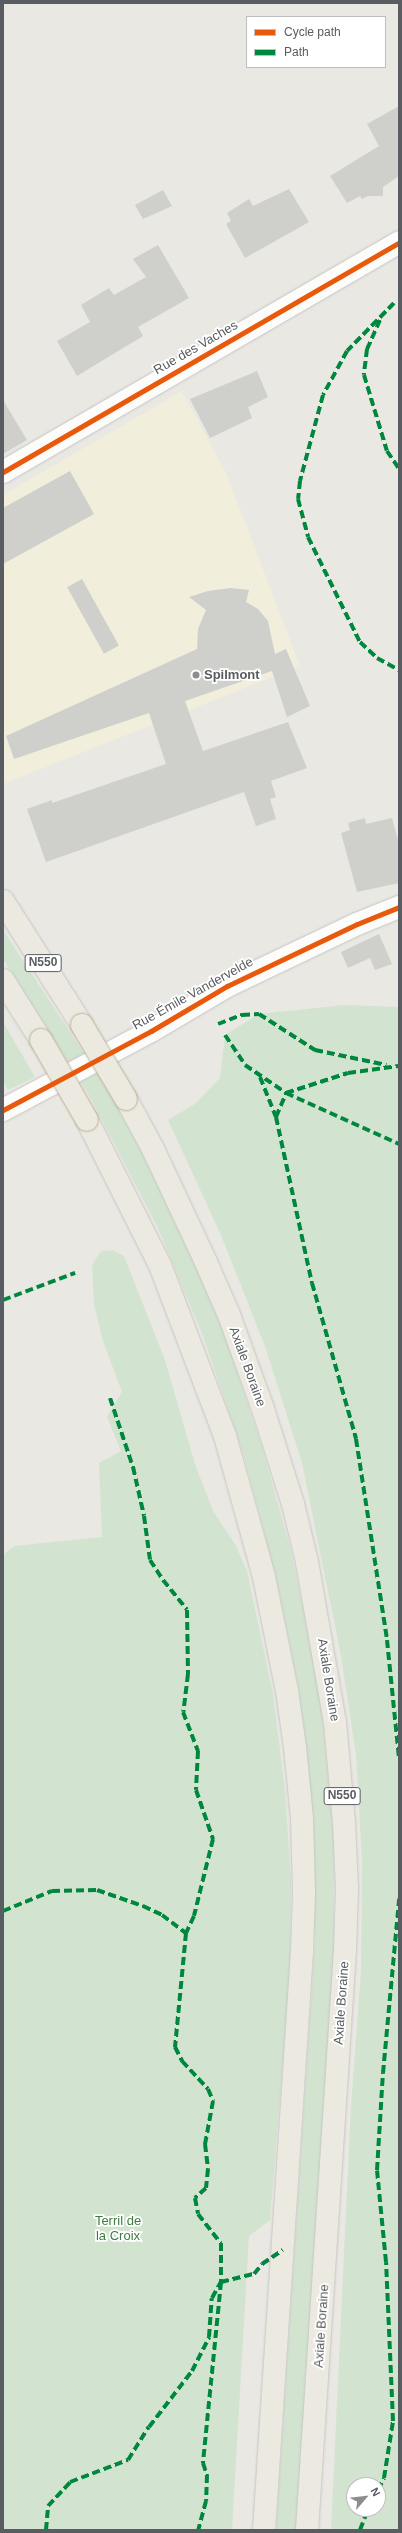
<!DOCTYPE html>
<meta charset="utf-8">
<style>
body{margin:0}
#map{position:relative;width:402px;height:2533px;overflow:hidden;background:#e9e8e3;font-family:Helvetica,sans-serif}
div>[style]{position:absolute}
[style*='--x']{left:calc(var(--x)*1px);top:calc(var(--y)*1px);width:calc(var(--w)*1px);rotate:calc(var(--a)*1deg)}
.commercial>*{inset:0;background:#f2eedc}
.green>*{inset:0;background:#d2e4d0}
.building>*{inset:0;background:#cfcfcc;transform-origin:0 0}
.roads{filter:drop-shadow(0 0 1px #c5c5c5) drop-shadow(0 0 1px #c5c5c5)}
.minor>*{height:22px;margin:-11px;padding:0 11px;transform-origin:11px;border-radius:11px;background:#fcfcfb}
.highway>*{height:22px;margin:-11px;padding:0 11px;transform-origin:11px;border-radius:11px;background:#eceae0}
.bridges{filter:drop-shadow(0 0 1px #bbb195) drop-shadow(0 0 1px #bbb195)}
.highway-bridge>*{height:22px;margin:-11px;padding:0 11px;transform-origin:11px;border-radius:11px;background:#eceae0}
.quiet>*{height:4px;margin-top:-2px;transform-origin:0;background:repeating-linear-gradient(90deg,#00873e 0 8px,transparent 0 12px)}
.cycleway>*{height:5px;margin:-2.5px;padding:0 2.5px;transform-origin:2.5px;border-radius:2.5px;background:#e8590c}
.dots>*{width:11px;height:11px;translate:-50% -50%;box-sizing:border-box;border:2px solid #fff;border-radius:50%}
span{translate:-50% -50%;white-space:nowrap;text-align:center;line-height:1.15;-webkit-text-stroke:3.5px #fff;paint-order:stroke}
.shield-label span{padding:1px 3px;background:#fff;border:1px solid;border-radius:3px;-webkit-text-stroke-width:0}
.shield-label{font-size:12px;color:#595c60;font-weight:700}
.street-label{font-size:13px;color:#595c60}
.poi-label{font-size:13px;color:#595c60;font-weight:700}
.left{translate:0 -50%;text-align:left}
.park-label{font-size:13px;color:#3d7c42}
.frame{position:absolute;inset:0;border:4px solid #595c60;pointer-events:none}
.legend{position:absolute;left:246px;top:16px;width:140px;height:52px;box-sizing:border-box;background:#fff;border:1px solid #bdbebf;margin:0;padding:5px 7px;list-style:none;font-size:12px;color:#595c60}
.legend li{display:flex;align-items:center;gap:8px;height:20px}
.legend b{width:20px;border:1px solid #bdbebf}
.north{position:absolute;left:346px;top:2477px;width:40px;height:40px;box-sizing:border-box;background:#fff;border:1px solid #bdbebf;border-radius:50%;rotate:62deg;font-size:11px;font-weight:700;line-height:16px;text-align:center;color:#595c60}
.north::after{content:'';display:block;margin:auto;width:14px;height:18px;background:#8b8d8e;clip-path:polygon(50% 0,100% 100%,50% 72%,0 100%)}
</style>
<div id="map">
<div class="commercial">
<i style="clip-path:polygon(182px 391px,226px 473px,300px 666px,3px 784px,3px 495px)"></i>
</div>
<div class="green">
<i style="clip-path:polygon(3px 930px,104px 1084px,130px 1129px,184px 1238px,223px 1330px,262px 1447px,291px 1551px,309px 1636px,322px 1714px,334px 1840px,334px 1956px,296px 2530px,276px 2530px,315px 1942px,311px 1810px,299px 1690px,276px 1577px,244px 1456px,203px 1336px,158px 1228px,89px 1095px,3px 959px)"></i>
<i style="clip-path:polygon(evenodd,345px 1005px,399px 1007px,399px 2530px,331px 2530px,351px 2105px,361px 1971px,362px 1862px,356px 1755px,341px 1656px,302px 1463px,265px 1346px,220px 1233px,168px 1120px,195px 1104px,220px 1078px,225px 1035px,259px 1014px,345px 1005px,354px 2485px,378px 2485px,378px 2509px,354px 2509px,354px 2485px)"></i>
<i style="clip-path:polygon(3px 1022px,35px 1077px,8px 1090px,3px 1081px)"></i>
<i style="clip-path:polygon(113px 1250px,124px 1256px,165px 1360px,195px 1464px,213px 1511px,235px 1544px,247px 1571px,273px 1694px,285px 1790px,291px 1881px,290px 1972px,270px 2220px,249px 2236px,232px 2530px,3px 2530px,3px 1555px,14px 1546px,102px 1537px,99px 1463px,121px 1451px,107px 1417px,122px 1392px,103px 1341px,94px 1304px,92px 1265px,101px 1251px)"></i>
</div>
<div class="building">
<i style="clip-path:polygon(399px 106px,399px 176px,383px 187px,383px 196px,368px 196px,362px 199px,360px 196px,347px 203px,330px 176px,379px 146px,367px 124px)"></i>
<i style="clip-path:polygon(289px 189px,309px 222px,245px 258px,226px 224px,231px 221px,227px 213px,249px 199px,253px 206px)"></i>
<i style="clip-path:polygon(163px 190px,172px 206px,143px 219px,135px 205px)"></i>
<i style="clip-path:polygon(158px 245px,189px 298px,138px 327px,143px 336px,77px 376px,57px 341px,90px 322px,81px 305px,109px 288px,114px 295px,146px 277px,133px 259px)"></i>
<i style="clip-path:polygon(257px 371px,268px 397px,248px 407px,252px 418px,210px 438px,190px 399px)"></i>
<i style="clip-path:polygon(3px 400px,27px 440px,3px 454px)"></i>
<i style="clip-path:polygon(70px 471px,94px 514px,3px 564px,3px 508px)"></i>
<i style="left:82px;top:579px;width:76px;height:17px;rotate:61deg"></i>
<i style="clip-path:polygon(231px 588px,249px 590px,246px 602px,258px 609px,268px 621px,275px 654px,286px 649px,310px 706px,287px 717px,272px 671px,185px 701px,203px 751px,288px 722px,307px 768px,271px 781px,276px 797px,270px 799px,276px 819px,256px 826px,244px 792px,46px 862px,27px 809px,52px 800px,52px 803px,166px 764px,149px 713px,14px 759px,6px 736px,197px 649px,198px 629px,206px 610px,189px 597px,208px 591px)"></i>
<i style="clip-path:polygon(365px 818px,366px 824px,392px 818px,399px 844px,399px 883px,357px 892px,341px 833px,350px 830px,348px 823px)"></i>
<i style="clip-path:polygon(379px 934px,392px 964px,375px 970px,370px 958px,348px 968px,341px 952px)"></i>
</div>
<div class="roads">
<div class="minor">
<i style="--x:3;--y:472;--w:458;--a:-30.1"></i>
<i style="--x:3;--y:1110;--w:168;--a:-28.1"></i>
<i style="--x:151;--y:1031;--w:88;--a:-30.6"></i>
<i style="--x:227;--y:986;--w:144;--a:-25.5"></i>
<i style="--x:357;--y:924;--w:45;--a:-22"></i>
</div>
<div class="highway">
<i style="--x:3;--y:901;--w:147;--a:57.5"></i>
<i style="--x:3;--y:980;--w:71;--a:57.7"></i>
<i style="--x:126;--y:1099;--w:57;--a:61.6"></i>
<i style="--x:153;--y:1149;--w:123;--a:64.9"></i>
<i style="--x:205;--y:1260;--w:60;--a:66.4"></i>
<i style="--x:229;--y:1315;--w:100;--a:70.1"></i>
<i style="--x:263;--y:1409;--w:100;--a:72.5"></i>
<i style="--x:293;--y:1504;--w:60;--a:76.4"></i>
<i style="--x:307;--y:1562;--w:162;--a:80.1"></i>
<i style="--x:335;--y:1722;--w:100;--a:84.9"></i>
<i style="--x:344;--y:1822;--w:66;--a:87.4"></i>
<i style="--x:347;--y:1888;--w:62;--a:91.8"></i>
<i style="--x:345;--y:1950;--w:581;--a:93.75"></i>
<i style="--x:87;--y:1120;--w:162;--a:63.3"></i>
<i style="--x:160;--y:1265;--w:183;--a:69.2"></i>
<i style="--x:225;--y:1436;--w:146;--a:74.5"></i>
<i style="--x:264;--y:1577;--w:116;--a:78.6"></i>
<i style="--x:287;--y:1691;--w:57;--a:81.9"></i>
<i style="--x:295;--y:1747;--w:72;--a:84.4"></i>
<i style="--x:302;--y:1819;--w:73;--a:88.4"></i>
<i style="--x:304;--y:1892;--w:59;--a:91.9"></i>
<i style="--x:302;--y:1951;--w:580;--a:93.75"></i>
</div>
</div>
<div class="bridges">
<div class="highway-bridge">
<i style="--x:82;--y:1025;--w:86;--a:59.3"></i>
<i style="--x:41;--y:1040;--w:92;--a:60.1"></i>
</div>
</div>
<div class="quiet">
<i style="--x:394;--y:303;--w:67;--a:134.4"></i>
<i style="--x:347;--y:351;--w:50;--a:118.6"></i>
<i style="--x:323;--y:395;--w:89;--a:105"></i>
<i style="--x:300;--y:481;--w:18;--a:96"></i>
<i style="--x:298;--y:499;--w:39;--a:75"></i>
<i style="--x:308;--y:537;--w:117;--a:63.7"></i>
<i style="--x:360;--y:642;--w:23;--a:43"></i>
<i style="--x:377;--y:658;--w:25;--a:29"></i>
<i style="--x:380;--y:320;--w:32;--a:114"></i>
<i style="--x:367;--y:349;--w:26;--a:97"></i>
<i style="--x:364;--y:375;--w:79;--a:73.2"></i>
<i style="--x:387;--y:451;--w:22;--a:56"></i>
<i style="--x:218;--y:1024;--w:26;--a:-21"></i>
<i style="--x:242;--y:1015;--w:17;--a:-3"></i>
<i style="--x:259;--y:1014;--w:67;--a:32.7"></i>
<i style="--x:315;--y:1050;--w:73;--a:11.9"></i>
<i style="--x:225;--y:1035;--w:36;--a:56"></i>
<i style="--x:245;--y:1065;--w:50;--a:34.3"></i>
<i style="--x:286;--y:1093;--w:65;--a:-17.9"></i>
<i style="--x:348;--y:1073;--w:51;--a:-7.8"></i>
<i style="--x:260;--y:1077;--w:43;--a:68.2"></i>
<i style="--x:276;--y:1117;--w:170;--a:77.8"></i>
<i style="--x:312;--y:1283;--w:162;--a:74.2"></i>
<i style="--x:356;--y:1439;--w:203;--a:81.2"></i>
<i style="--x:387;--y:1640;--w:119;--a:84.2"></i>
<i style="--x:276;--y:1117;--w:26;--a:-67"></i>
<i style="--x:286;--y:1093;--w:124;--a:24.3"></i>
<i style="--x:3;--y:1300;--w:77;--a:-20.6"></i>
<i style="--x:110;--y:1398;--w:73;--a:71.6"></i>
<i style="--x:133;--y:1467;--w:50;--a:77.3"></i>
<i style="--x:144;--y:1516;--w:44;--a:82.2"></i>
<i style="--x:150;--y:1560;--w:24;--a:57"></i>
<i style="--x:163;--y:1580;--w:38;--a:51"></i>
<i style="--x:187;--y:1610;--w:64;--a:89.1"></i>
<i style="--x:188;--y:1674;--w:38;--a:97"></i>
<i style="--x:183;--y:1712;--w:42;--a:69"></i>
<i style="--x:198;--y:1751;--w:39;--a:93"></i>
<i style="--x:196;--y:1790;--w:52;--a:70.9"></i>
<i style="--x:213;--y:1839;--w:79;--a:103.9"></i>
<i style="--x:194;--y:1916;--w:19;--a:115"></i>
<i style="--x:186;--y:1933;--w:115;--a:95.5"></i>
<i style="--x:175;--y:2047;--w:16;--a:63"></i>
<i style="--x:182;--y:2061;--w:38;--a:47"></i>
<i style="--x:208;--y:2089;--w:13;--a:67"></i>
<i style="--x:213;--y:2101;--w:44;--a:100.5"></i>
<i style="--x:205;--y:2144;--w:25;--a:83"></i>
<i style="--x:208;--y:2169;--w:19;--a:96"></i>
<i style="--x:206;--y:2188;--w:15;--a:138"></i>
<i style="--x:195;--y:2198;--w:16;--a:79"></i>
<i style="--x:198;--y:2214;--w:37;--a:52"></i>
<i style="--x:221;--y:2243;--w:39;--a:90"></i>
<i style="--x:221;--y:2282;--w:182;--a:95.7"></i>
<i style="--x:203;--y:2463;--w:13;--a:72"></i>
<i style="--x:207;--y:2475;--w:26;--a:92"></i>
<i style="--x:206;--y:2501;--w:30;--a:105"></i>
<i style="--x:3;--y:1911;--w:53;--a:-22.2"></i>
<i style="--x:52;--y:1891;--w:45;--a:-1.3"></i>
<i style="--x:97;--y:1890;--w:49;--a:19.2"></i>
<i style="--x:143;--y:1906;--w:21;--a:25"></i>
<i style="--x:162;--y:1915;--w:30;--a:37"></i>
<i style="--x:378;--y:2490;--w:13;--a:-63"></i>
<i style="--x:384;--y:2478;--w:58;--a:-81"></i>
<i style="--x:393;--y:2421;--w:159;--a:-92.5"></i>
<i style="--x:386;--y:2262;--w:92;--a:-95.6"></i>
<i style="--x:377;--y:2170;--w:97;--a:-86.5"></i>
<i style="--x:383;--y:2073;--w:175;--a:-84.7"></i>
<i style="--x:46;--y:2530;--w:24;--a:-85"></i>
<i style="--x:48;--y:2506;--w:33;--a:-47"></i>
<i style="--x:70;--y:2482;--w:62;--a:-20.8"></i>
<i style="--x:128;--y:2460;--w:39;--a:-58"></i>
<i style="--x:149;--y:2427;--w:71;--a:-52.5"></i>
<i style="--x:192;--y:2371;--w:38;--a:-63"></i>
<i style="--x:209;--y:2337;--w:39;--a:-86"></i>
<i style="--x:212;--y:2298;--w:18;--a:-61"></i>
<i style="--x:221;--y:2282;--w:34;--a:-14"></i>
<i style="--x:254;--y:2274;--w:13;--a:-51"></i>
<i style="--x:262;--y:2264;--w:25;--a:-34"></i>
<i style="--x:360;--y:2530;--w:22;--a:-69"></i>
</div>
<div class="cycleway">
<i style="--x:3;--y:472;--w:458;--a:-30.1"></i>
<i style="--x:3;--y:1110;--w:168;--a:-28.1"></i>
<i style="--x:151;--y:1031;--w:88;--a:-30.6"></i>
<i style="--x:227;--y:986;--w:144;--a:-25.5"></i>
<i style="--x:357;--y:924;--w:45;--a:-22"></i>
</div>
<div class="dots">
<i style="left:196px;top:675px;background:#8b8d8e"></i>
</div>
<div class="shield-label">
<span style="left:43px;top:963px">N550</span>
<span style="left:342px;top:1796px">N550</span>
</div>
<div class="street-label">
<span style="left:196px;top:348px;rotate:-30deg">Rue des Vaches</span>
<span style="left:193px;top:994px;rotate:-29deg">Rue Émile Vandervelde</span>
<span style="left:247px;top:1367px;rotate:70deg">Axiale Boraine</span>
<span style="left:328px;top:1680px;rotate:81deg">Axiale Boraine</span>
<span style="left:342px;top:2003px;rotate:-86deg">Axiale Boraine</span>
<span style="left:322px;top:2326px;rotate:-86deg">Axiale Boraine</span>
</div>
<div class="poi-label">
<span class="left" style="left:204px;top:675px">Spilmont</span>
</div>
<div class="park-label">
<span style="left:118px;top:2229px">Terril de<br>la Croix</span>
</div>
<div class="frame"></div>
<ul class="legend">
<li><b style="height:5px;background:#e8590c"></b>Cycle path</li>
<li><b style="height:5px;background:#00873e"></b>Path</li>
</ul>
<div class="north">N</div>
</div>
